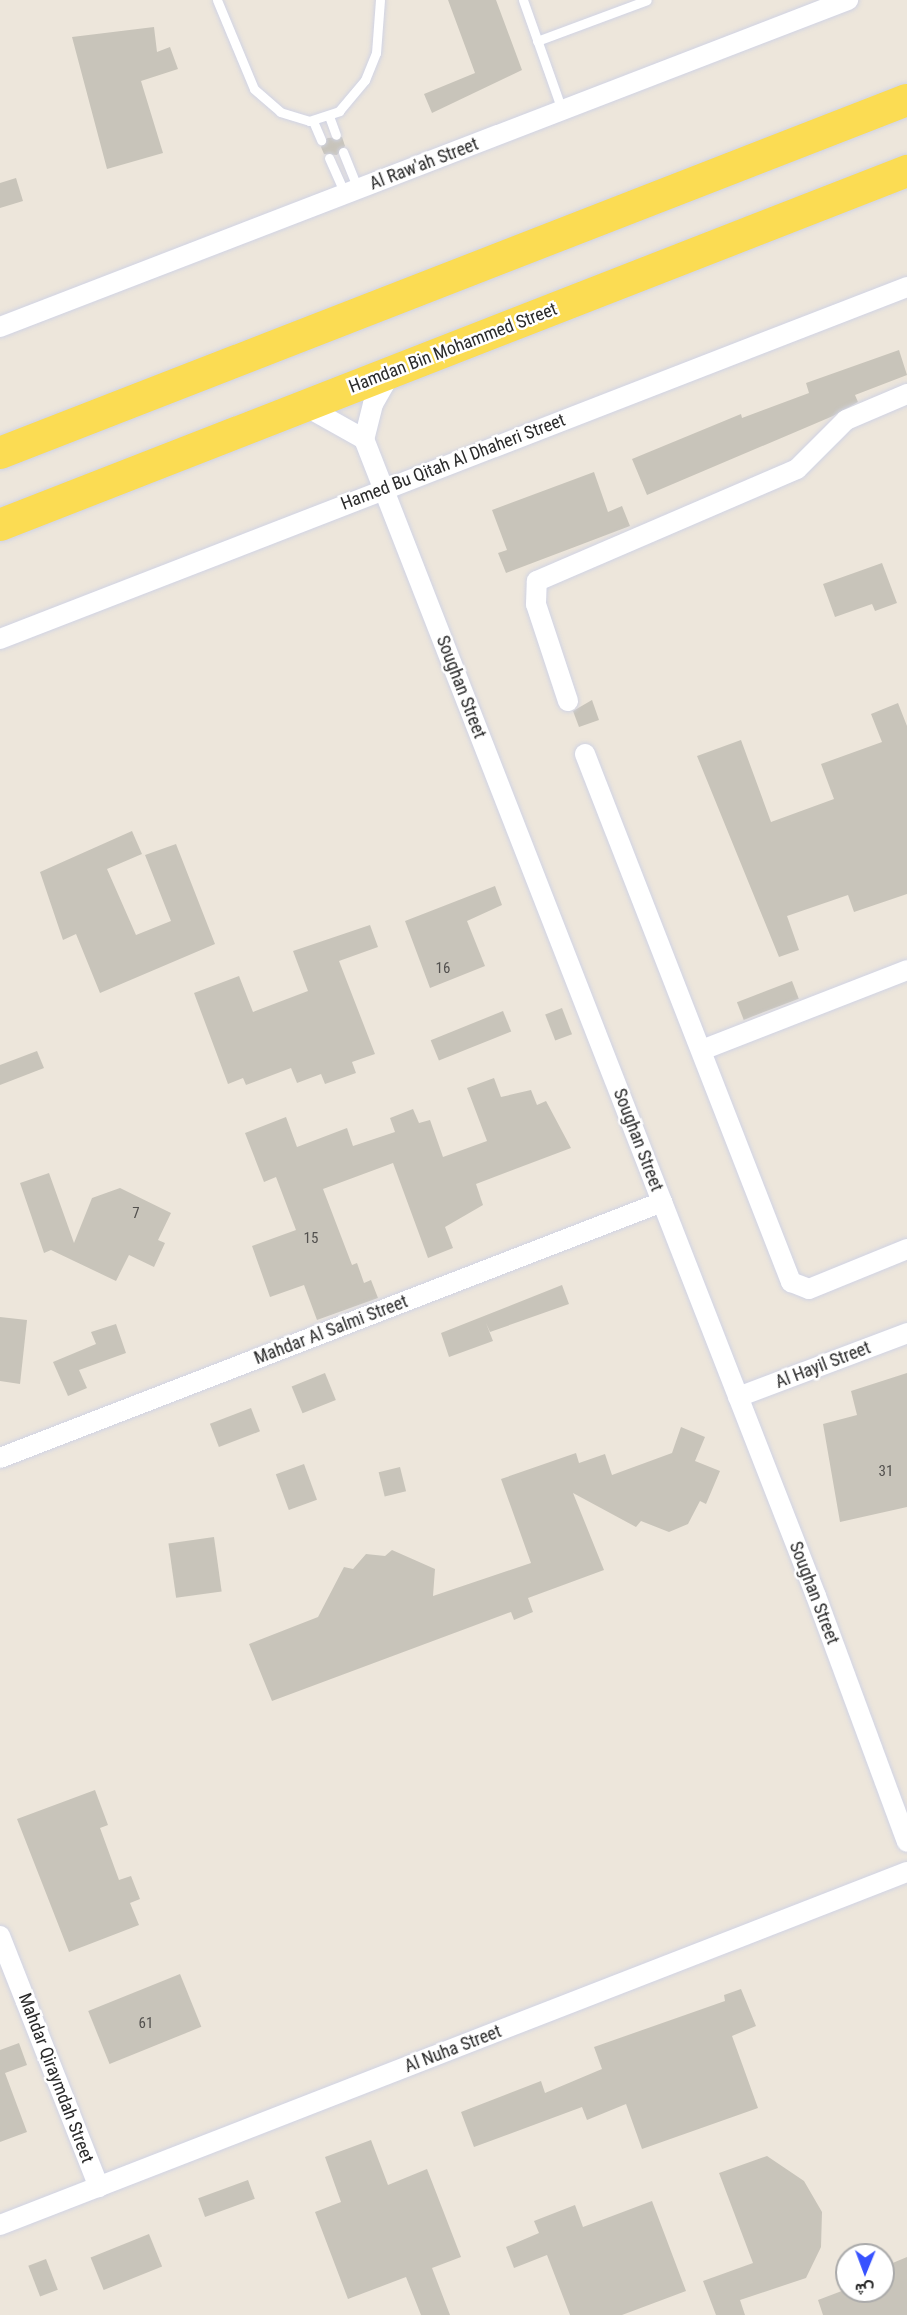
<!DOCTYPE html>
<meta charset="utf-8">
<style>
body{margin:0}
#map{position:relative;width:907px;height:2315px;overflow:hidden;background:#ede6db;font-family:"Roboto Condensed",Vazirmatn,sans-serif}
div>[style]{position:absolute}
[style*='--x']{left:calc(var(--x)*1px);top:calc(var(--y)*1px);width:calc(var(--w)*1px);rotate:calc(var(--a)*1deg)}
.building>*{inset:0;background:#c8c4ba;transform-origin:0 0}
.roads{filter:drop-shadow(0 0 2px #d0d3e4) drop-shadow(0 0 2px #d0d3e4)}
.lane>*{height:9px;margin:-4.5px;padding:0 4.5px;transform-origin:4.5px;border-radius:4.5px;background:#fff}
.street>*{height:20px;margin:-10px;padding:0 10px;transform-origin:10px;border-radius:10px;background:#fff}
.primary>*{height:32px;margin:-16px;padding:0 16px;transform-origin:16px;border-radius:16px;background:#fbdc53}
span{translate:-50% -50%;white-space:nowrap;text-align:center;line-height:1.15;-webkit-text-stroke:5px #fff;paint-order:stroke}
.number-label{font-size:15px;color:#52504e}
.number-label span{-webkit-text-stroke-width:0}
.street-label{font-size:18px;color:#2a2a2a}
.north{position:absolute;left:835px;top:2243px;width:60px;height:60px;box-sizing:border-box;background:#fff;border:2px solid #aaa;border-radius:50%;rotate:181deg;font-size:16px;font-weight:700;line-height:24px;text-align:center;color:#2a2a2a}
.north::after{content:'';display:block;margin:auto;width:21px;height:27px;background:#3752ff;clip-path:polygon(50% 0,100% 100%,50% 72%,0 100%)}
</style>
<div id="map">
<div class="building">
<i style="clip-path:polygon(448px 0,496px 0,522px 70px,432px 113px,424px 94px,475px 73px)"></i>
<i style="clip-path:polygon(154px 27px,157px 52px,170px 47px,178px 69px,141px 81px,163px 153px,107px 169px,72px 37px)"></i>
<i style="clip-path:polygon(342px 137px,345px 146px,337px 155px,324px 154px,321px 147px,327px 138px)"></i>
<i style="clip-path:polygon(16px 178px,23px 201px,0 208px,0 183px)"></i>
<i style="clip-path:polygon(899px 350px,907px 375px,855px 395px,858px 402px,833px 416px,647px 495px,632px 459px,741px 414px,742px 418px,809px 393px,806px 383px)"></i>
<i style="clip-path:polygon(594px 472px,608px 512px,622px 506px,630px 526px,506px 573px,498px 553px,507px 550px,492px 510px)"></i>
<i style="clip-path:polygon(882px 563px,897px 603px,875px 611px,872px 604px,835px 617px,823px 584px)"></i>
<i style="clip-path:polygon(592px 700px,599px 720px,579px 727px,573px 711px)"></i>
<i style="clip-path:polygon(898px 703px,907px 726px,907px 894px,854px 912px,848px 895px,787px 916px,799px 950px,779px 957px,697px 756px,741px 740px,771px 822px,834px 799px,821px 764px,882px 742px,871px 714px)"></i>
<i style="clip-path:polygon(132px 831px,142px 854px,107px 869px,136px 935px,171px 921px,145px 855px,176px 844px,215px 944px,100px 993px,76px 934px,63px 940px,40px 872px)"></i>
<i style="clip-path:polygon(495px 886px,502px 905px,467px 921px,485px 966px,430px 988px,405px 921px)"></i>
<i style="clip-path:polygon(370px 925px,378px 947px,339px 961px,375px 1054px,352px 1062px,356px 1073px,325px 1084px,321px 1074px,297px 1083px,291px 1068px,246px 1085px,243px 1078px,228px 1084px,194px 993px,239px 976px,253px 1012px,308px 991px,293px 951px)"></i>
<i style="left:792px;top:981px;width:19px;height:59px;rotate:69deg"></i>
<i style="left:562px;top:1008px;width:28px;height:18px;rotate:69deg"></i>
<i style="left:503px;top:1011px;width:22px;height:78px;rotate:68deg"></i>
<i style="clip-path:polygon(37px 1051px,44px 1068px,0 1085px,0 1065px)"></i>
<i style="clip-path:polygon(494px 1078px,501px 1097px,531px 1090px,537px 1105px,546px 1101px,571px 1148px,476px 1184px,483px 1205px,445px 1227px,453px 1248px,428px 1258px,393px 1163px,323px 1189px,352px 1265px,357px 1263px,364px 1283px,371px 1280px,378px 1298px,317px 1320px,304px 1285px,270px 1297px,252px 1246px,296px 1230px,276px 1177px,264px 1182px,245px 1133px,286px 1117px,297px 1147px,347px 1128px,353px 1146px,395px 1132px,390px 1118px,413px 1109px,419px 1123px,430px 1120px,443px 1157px,487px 1141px,467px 1088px)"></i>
<i style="clip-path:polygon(49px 1173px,74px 1243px,92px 1198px,120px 1188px,171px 1213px,158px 1240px,165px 1243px,154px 1267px,129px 1255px,116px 1281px,51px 1250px,44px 1253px,20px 1183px)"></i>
<i style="clip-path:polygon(562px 1285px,569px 1304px,490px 1332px,486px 1323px,493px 1341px,449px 1357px,441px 1333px)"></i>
<i style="clip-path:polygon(0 1317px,27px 1320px,20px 1384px,0 1381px)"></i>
<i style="clip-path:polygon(116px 1324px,126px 1353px,79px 1370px,87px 1388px,68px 1396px,53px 1362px,96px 1344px,91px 1332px)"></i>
<i style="left:325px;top:1373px;width:29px;height:36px;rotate:68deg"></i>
<i style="clip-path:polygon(907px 1373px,907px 1507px,840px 1522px,823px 1424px,857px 1415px,851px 1391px)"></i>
<i style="left:251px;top:1408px;width:25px;height:44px;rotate:69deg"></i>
<i style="clip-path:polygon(681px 1427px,705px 1437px,695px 1461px,720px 1471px,706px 1504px,700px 1501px,688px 1524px,669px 1532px,641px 1521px,636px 1527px,573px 1493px,604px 1570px,528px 1598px,533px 1612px,514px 1620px,511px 1612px,272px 1701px,249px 1644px,318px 1617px,344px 1567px,353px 1569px,366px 1554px,385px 1556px,392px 1550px,435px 1569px,433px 1596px,531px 1563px,501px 1479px,576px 1453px,579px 1463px,605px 1454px,612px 1475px,672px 1453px)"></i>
<i style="left:304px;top:1464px;width:38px;height:30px;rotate:70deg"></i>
<i style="left:400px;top:1467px;width:25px;height:22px;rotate:76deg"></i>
<i style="left:214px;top:1537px;width:55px;height:46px;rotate:82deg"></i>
<i style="clip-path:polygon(95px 1790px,108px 1825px,100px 1828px,119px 1880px,131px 1876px,140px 1899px,130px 1903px,139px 1925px,69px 1952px,17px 1819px)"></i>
<i style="left:180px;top:1974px;width:57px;height:99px;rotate:68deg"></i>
<i style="clip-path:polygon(741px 1989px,756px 2026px,732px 2036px,758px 2108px,642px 2149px,626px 2104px,587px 2120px,582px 2107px,474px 2147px,461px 2112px,541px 2081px,545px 2093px,602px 2069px,594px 2047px,725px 2001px,724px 1995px)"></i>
<i style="clip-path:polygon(19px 2043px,27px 2065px,5px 2073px,27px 2132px,0 2142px,0 2050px)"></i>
<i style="clip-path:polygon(371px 2140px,388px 2185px,427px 2169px,461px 2257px,432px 2268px,450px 2315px,421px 2315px,406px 2277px,348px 2299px,315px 2212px,341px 2202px,325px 2157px)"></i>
<i style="clip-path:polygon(767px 2156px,804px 2181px,822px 2212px,821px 2247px,806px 2278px,740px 2300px,745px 2315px,716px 2315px,703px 2281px,753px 2263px,719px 2173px)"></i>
<i style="left:248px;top:2180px;width:20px;height:53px;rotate:70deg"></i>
<i style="clip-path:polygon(652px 2201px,686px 2291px,622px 2315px,570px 2315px,547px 2255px,514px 2268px,506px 2247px,539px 2233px,534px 2221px,575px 2205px,583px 2227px)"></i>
<i style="left:149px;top:2234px;width:35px;height:63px;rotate:68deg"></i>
<i style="clip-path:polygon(907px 2257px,907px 2315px,823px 2315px,818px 2300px,847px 2289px,883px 2291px,883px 2267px)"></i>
<i style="left:46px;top:2259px;width:33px;height:19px;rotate:69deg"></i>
</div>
<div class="roads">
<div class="lane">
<i style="--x:217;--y:0;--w:96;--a:67.4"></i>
<i style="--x:254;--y:89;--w:35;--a:41"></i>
<i style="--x:280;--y:112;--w:30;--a:17"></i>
<i style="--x:309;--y:121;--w:32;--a:-18"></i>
<i style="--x:339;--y:111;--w:40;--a:-50"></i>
<i style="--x:365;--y:80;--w:29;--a:-68"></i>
<i style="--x:376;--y:53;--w:53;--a:-85.7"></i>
<i style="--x:523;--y:0;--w:117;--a:70.5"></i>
<i style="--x:537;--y:41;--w:117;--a:-20.4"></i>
<i style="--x:329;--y:116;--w:20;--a:70"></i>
<i style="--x:313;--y:121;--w:21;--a:67"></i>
<i style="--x:343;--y:152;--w:40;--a:68"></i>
<i style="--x:329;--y:158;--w:39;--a:66"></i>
</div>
<div class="street">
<i style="--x:0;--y:327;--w:909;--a:-21.09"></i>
<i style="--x:392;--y:371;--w:38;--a:120"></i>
<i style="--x:373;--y:404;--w:36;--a:104"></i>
<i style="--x:364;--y:439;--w:1242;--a:68.66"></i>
<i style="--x:816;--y:1596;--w:262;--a:69.7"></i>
<i style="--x:305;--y:406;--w:68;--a:29.2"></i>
<i style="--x:0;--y:639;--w:973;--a:-21.21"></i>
<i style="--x:568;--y:701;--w:102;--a:-108.3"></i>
<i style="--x:536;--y:604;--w:23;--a:-88"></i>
<i style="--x:537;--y:581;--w:283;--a:-23.3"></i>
<i style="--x:797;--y:469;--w:69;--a:-45"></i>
<i style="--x:846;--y:420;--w:66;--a:-23.1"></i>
<i style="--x:585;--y:754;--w:567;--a:68.69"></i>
<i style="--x:791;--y:1282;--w:19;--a:21"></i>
<i style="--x:809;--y:1289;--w:106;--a:-22.2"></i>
<i style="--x:702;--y:1050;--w:220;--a:-21.3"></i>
<i style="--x:738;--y:1397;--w:181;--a:-20.7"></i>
<i style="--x:0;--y:1458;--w:710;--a:-21.14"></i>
<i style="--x:0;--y:1936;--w:270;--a:68.5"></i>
<i style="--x:0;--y:2225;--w:973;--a:-21.27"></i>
</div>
<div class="primary">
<i style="--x:0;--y:453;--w:973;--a:-21.27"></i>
<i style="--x:0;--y:525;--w:974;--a:-21.32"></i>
</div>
</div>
<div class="number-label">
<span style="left:443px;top:969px">16</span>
<span style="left:136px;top:1214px">7</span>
<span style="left:311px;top:1239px">15</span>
<span style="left:886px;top:1472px">31</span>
<span style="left:146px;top:2024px">61</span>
</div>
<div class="street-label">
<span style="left:424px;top:164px;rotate:-21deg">Al Raw'ah Street</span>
<span style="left:453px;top:348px;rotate:-21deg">Hamdan Bin Mohammed Street</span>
<span style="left:453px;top:462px;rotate:-21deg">Hamed Bu Qitah Al Dhaheri Street</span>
<span style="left:461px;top:687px;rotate:69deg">Soughan Street</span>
<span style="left:638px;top:1140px;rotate:69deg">Soughan Street</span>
<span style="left:331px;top:1330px;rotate:-21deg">Mahdar Al Salmi Street</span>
<span style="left:823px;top:1365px;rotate:-21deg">Al Hayil Street</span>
<span style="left:814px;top:1593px;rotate:69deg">Soughan Street</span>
<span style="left:453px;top:2049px;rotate:-21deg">Al Nuha Street</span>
<span style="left:56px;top:2078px;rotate:69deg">Mahdar Qiraymdah Street</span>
</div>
<div class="north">ش</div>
</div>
